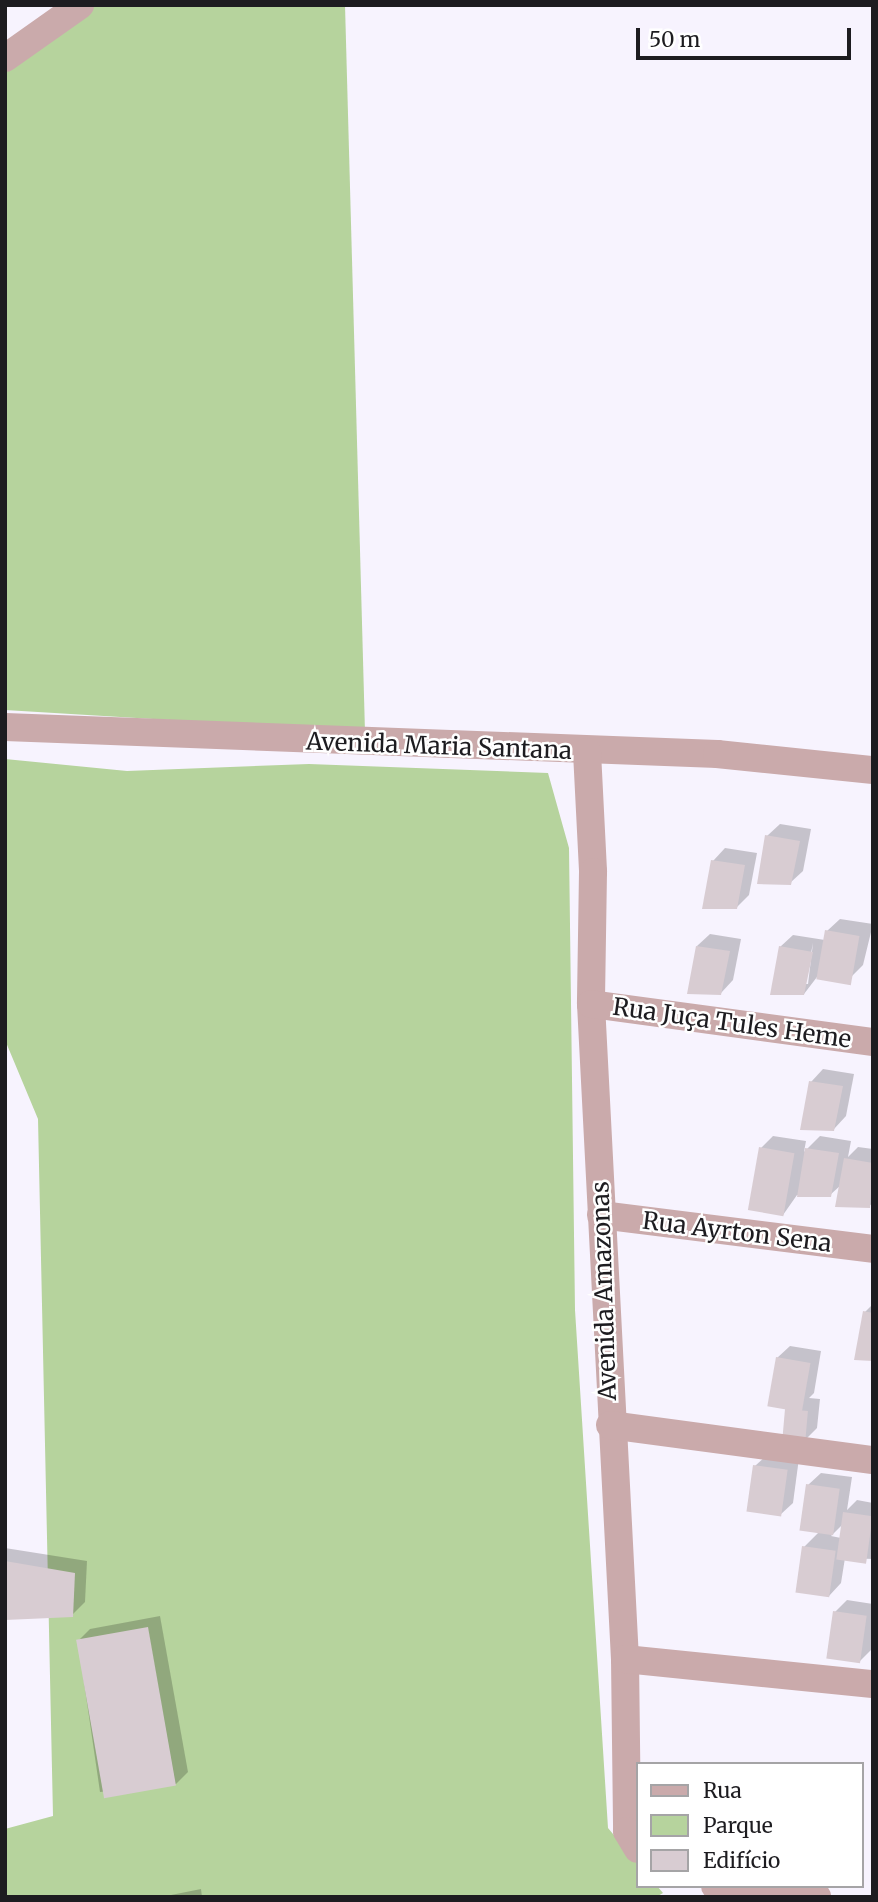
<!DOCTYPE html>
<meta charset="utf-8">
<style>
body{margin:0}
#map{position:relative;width:878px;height:1902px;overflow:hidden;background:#f7f3fe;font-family:Merriweather,serif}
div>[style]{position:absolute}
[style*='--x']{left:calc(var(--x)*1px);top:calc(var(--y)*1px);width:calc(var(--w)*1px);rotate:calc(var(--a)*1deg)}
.green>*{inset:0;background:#b6d39d}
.shadow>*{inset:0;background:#0003}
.building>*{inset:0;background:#d8ccd2;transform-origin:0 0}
.minor>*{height:28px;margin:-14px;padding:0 14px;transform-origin:14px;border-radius:14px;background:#caaaab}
span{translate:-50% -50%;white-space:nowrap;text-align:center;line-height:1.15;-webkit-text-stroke:5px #fff;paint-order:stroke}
.street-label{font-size:24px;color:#1d1c20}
.frame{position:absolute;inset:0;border:7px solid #1d1c20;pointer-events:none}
.legend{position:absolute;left:636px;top:1762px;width:228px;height:126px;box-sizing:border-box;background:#fff;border:2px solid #a5a4a6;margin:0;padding:9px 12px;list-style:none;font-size:21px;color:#1d1c20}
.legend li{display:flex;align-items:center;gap:14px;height:35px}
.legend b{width:35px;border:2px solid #a5a4a6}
.scale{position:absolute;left:636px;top:28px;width:215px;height:32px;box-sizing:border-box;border:4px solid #1d1c20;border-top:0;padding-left:9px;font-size:21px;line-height:24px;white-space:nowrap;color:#1d1c20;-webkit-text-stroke:5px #fff;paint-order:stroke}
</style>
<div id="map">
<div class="green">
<i style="clip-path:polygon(78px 5px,345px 5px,365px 732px,5px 710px,5px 62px)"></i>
<i style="clip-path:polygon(5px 759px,127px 771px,309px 764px,548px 773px,569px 848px,575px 1310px,608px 1828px,638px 1864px,638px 1886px,657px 1886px,663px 1893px,656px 1897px,5px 1897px,5px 1829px,53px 1816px,38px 1119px,5px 1040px)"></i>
</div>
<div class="shadow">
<i style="clip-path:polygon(780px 824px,811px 829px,803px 871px,790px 883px,767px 836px)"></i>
<i style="clip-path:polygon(725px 848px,757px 853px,749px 895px,736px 908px,713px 861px)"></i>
<i style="clip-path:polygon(evenodd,840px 919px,873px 924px,863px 965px,850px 978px,817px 977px,804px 994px,780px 947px,793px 935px,825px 940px,827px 931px,840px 919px,813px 943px,808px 984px,805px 984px,813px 943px)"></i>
<i style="clip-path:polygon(710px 934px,741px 939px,733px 980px,721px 993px,697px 946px)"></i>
<i style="clip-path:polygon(823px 1069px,854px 1074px,846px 1116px,834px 1129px,811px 1082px)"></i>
<i style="clip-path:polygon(773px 1136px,806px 1141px,804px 1152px,820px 1136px,851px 1141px,848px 1157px,858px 1147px,873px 1149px,873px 1203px,869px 1206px,841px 1185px,830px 1195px,797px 1195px,783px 1215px,761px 1148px)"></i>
<i style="clip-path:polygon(873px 1304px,873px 1359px,865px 1312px)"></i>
<i style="clip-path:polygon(790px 1346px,821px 1351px,814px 1393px,809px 1398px,820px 1399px,817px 1428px,805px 1440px,786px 1409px,791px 1405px,777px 1358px)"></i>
<i style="clip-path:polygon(768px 1454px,799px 1458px,793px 1503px,780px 1515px,755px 1466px)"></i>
<i style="clip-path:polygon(evenodd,821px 1473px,852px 1477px,847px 1510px,857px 1500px,873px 1503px,873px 1559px,845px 1558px,841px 1583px,829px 1596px,804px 1547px,819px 1532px,808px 1485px,821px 1473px,843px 1524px,841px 1538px,831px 1536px,843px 1524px)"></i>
<i style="clip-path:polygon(5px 1548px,87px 1561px,85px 1602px,72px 1615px,5px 1618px)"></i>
<i style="clip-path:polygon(847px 1600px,873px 1604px,872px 1649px,860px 1661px,835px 1612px)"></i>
<i style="clip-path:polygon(160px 1616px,188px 1772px,176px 1784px,100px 1792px,78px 1641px,90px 1629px)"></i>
<i style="clip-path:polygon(201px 1889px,202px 1897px,161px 1897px)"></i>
</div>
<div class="building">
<i style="clip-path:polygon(765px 835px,800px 841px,791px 885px,757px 884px)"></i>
<i style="clip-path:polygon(711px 860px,745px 865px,737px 909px,702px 909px)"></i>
<i style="left:825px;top:930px;width:35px;height:50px;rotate:10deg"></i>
<i style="clip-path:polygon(696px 946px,730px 951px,721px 995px,687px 994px)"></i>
<i style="clip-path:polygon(779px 946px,813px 952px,804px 995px,770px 995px)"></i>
<i style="clip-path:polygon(809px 1081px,843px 1086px,834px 1131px,800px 1130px)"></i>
<i style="left:759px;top:1147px;width:36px;height:64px;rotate:10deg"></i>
<i style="clip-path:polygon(805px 1148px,839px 1153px,831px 1197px,797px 1197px)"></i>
<i style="clip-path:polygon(844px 1158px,873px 1163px,870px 1208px,835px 1207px)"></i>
<i style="clip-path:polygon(863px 1311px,873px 1313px,873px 1361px,854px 1360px)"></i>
<i style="left:776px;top:1357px;width:35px;height:50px;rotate:10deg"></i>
<i style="left:785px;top:1409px;width:23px;height:30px;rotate:5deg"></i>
<i style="left:753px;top:1465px;width:35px;height:47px;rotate:8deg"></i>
<i style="left:806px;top:1484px;width:34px;height:47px;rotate:8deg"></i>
<i style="left:843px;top:1512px;width:30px;height:48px;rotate:8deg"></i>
<i style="left:802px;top:1546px;width:34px;height:47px;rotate:8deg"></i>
<i style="clip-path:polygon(5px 1561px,75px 1573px,73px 1617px,5px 1620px)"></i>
<i style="left:833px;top:1611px;width:34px;height:48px;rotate:8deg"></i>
<i style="left:148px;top:1627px;width:161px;height:73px;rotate:80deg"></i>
</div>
<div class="minor">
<i style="--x:5;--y:58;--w:92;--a:-35.2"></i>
<i style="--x:5;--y:727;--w:713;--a:2.17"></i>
<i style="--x:717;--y:754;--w:157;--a:5.9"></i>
<i style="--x:587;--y:752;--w:120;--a:87.1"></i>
<i style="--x:593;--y:872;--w:132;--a:90.9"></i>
<i style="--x:591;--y:1004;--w:656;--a:87.03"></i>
<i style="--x:625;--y:1659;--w:172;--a:89.3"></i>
<i style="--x:627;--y:1831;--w:21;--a:59"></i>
<i style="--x:591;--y:1004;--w:285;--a:7.7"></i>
<i style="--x:601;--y:1215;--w:274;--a:7.1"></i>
<i style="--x:610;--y:1425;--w:265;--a:7.6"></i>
<i style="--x:625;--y:1659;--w:249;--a:5.8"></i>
<i style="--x:715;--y:1886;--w:103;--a:6.2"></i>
</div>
<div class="street-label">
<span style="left:439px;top:746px;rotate:2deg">Avenida Maria Santana</span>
<span style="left:732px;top:1023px;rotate:8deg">Rua Juça Tules Heme</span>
<span style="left:737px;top:1232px;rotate:7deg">Rua Ayrton Sena</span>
<span style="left:604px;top:1291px;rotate:-92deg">Avenida Amazonas</span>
</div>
<div class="frame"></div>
<ul class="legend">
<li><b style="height:9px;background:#caaaab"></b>Rua</li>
<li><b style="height:19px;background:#b6d39d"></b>Parque</li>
<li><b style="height:19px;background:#d8ccd2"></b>Edifício</li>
</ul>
<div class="scale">50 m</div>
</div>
